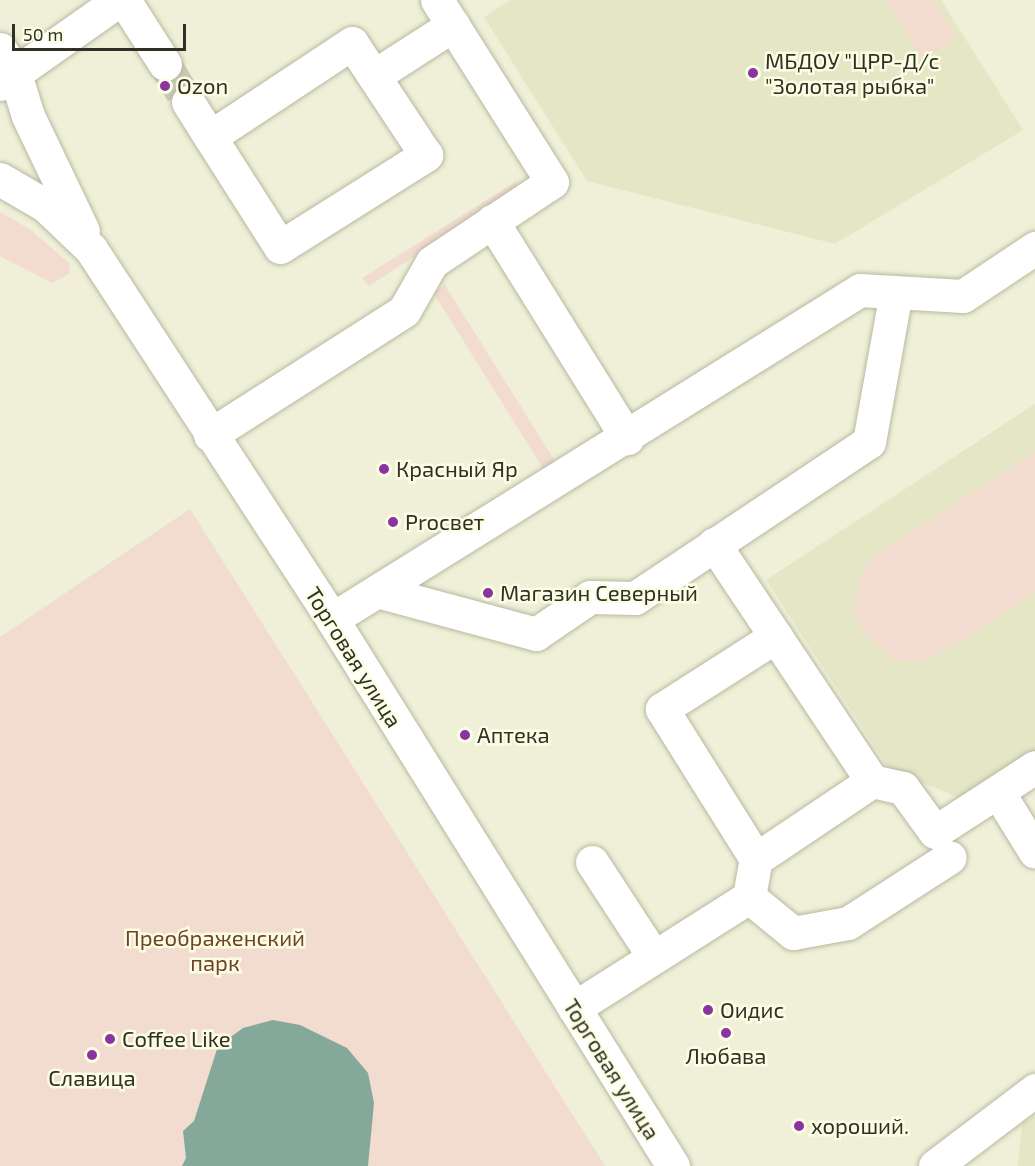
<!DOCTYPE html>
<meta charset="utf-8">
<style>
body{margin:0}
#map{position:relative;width:1035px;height:1166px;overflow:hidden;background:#eff0d7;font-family:"Exo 2",sans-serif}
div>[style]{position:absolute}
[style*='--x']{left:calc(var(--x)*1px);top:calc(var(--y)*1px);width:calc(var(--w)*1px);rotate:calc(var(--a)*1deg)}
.built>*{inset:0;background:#e4e6c6}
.green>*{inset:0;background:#f2dbcf;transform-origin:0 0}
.water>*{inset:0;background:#84a99b}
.minor-tunnel>*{height:33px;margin-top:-16.5px;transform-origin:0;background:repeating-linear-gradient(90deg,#c9cab4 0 33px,transparent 0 49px)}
.roads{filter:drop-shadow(0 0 2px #b7b9a1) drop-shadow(0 0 2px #b7b9a1)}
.minor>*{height:33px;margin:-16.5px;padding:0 16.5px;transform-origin:16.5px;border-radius:16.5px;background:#fff}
.dots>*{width:16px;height:16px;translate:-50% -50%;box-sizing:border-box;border:3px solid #fcfee4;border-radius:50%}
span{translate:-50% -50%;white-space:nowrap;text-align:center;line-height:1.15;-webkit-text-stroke:5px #fcfee4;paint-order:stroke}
.poi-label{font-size:22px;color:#303027}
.left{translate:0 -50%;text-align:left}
.street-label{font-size:22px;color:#303027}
.park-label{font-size:22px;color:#704228}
.scale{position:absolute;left:12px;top:24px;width:174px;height:27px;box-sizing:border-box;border:3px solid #303027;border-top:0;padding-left:8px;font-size:18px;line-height:21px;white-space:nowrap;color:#303027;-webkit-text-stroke:4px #fcfee4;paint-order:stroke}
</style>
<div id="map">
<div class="built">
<i style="clip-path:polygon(510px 0,941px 0,1023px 130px,835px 244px,587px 181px,484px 17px)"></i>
<i style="clip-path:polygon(1035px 404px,1035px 754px,968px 801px,890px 770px,766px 580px)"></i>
<i style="clip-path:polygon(1035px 1115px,1035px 1166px,1018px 1166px,1022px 1124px)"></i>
</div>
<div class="green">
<i style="clip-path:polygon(887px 0,933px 0,957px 38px,922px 59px)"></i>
<i style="clip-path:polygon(517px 181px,515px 191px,369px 286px,362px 278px)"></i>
<i style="clip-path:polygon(0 212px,31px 230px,70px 264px,69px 274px,52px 283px,0 256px)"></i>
<i style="left:445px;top:285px;width:209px;height:14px;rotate:58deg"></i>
<i style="clip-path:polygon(1035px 452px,1035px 592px,962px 641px,924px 661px,893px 660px,863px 631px,854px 613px,860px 575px,873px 557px)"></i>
<i style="clip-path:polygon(190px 509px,605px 1166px,0 1166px,0 637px)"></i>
</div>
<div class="water">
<i style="clip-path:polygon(273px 1020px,300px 1025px,347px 1048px,368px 1073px,374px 1103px,368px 1166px,182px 1166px,186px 1158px,183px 1131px,194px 1121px,218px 1046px,243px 1028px)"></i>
</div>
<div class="minor-tunnel">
<i style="--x:165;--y:64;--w:44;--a:58.8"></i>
</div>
<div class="roads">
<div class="minor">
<i style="--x:124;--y:0;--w:76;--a:57.4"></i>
<i style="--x:0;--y:49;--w:29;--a:59"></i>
<i style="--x:15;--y:74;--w:44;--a:72.8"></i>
<i style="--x:28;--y:116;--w:127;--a:64.4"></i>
<i style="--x:374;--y:76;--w:94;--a:-32.8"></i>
<i style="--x:0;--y:84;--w:146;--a:-35.2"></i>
<i style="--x:188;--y:102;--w:41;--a:57.8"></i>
<i style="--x:210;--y:137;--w:130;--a:57.5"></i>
<i style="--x:280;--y:247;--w:173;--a:-32.2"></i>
<i style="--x:426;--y:155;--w:134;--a:-123.5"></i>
<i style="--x:352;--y:43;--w:170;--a:146.5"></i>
<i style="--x:0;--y:179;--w:53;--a:30.4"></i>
<i style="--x:46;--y:206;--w:62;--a:43.7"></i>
<i style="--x:91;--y:249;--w:442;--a:56.9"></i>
<i style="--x:332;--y:619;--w:645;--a:58.06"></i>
<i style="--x:492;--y:221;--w:256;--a:58.1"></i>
<i style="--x:210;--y:435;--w:230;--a:-32.6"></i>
<i style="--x:404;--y:311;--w:56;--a:-60.3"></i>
<i style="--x:432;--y:262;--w:144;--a:-33.7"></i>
<i style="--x:552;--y:182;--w:215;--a:-122.3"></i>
<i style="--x:714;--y:544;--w:285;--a:56.3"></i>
<i style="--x:872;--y:781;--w:32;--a:13"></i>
<i style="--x:903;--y:788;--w:54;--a:54"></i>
<i style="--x:935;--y:832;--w:119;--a:-33"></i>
<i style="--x:377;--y:591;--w:165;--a:15.1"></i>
<i style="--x:536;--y:634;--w:65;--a:-34.4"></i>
<i style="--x:590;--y:597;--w:45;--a:1.3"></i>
<i style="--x:635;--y:598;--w:281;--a:-33.7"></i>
<i style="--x:869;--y:442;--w:152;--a:-79.8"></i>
<i style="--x:332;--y:619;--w:622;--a:-31.93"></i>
<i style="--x:860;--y:290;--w:103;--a:3.3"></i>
<i style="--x:963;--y:296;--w:87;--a:-33.7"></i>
<i style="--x:998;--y:792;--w:70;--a:58.3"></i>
<i style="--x:756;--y:859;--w:177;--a:-122.1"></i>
<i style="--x:662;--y:709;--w:135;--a:-32.6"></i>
<i style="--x:592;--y:862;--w:113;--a:56.9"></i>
<i style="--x:749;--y:897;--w:57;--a:39.3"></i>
<i style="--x:793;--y:933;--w:56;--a:-10.3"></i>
<i style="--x:848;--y:923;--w:121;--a:-32.9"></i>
<i style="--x:574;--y:1008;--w:207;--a:-32.4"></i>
<i style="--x:749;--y:897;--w:39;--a:-80"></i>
<i style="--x:756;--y:859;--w:140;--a:-33.9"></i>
<i style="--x:935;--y:1166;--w:126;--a:-37.2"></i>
</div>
</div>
<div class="dots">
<i style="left:753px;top:73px;background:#8b34a1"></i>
<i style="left:165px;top:86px;background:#8b34a1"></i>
<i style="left:384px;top:469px;background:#8b34a1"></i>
<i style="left:393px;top:522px;background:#8b34a1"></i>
<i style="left:488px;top:593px;background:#8b34a1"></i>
<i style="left:465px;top:735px;background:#8b34a1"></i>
<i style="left:708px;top:1010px;background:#8b34a1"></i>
<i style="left:726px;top:1033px;background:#8b34a1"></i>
<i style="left:110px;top:1039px;background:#8b34a1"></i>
<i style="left:92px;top:1055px;background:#8b34a1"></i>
<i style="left:799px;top:1126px;background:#8b34a1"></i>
</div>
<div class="poi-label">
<span class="left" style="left:765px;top:73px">МБДОУ "ЦРР-Д/с<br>"Золотая рыбка"</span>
<span class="left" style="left:177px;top:86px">Ozon</span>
<span class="left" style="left:396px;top:469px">Красный Яр</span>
<span class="left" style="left:405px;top:522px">Proсвет</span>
<span class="left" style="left:500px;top:593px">Магазин Северный</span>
<span class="left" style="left:477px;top:735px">Аптека</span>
<span class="left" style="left:720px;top:1010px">Оидис</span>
<span class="left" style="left:122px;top:1039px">Coffee Like</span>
<span style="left:726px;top:1056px">Любава</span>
<span style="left:92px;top:1078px">Славица</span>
<span class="left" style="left:811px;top:1126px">хороший.</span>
</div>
<div class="street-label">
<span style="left:354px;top:657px;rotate:58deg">Торговая улица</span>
<span style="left:612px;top:1069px;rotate:58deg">Торговая улица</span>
</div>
<div class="park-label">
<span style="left:215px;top:950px">Преображенский<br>парк</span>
</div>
<div class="scale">50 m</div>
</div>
